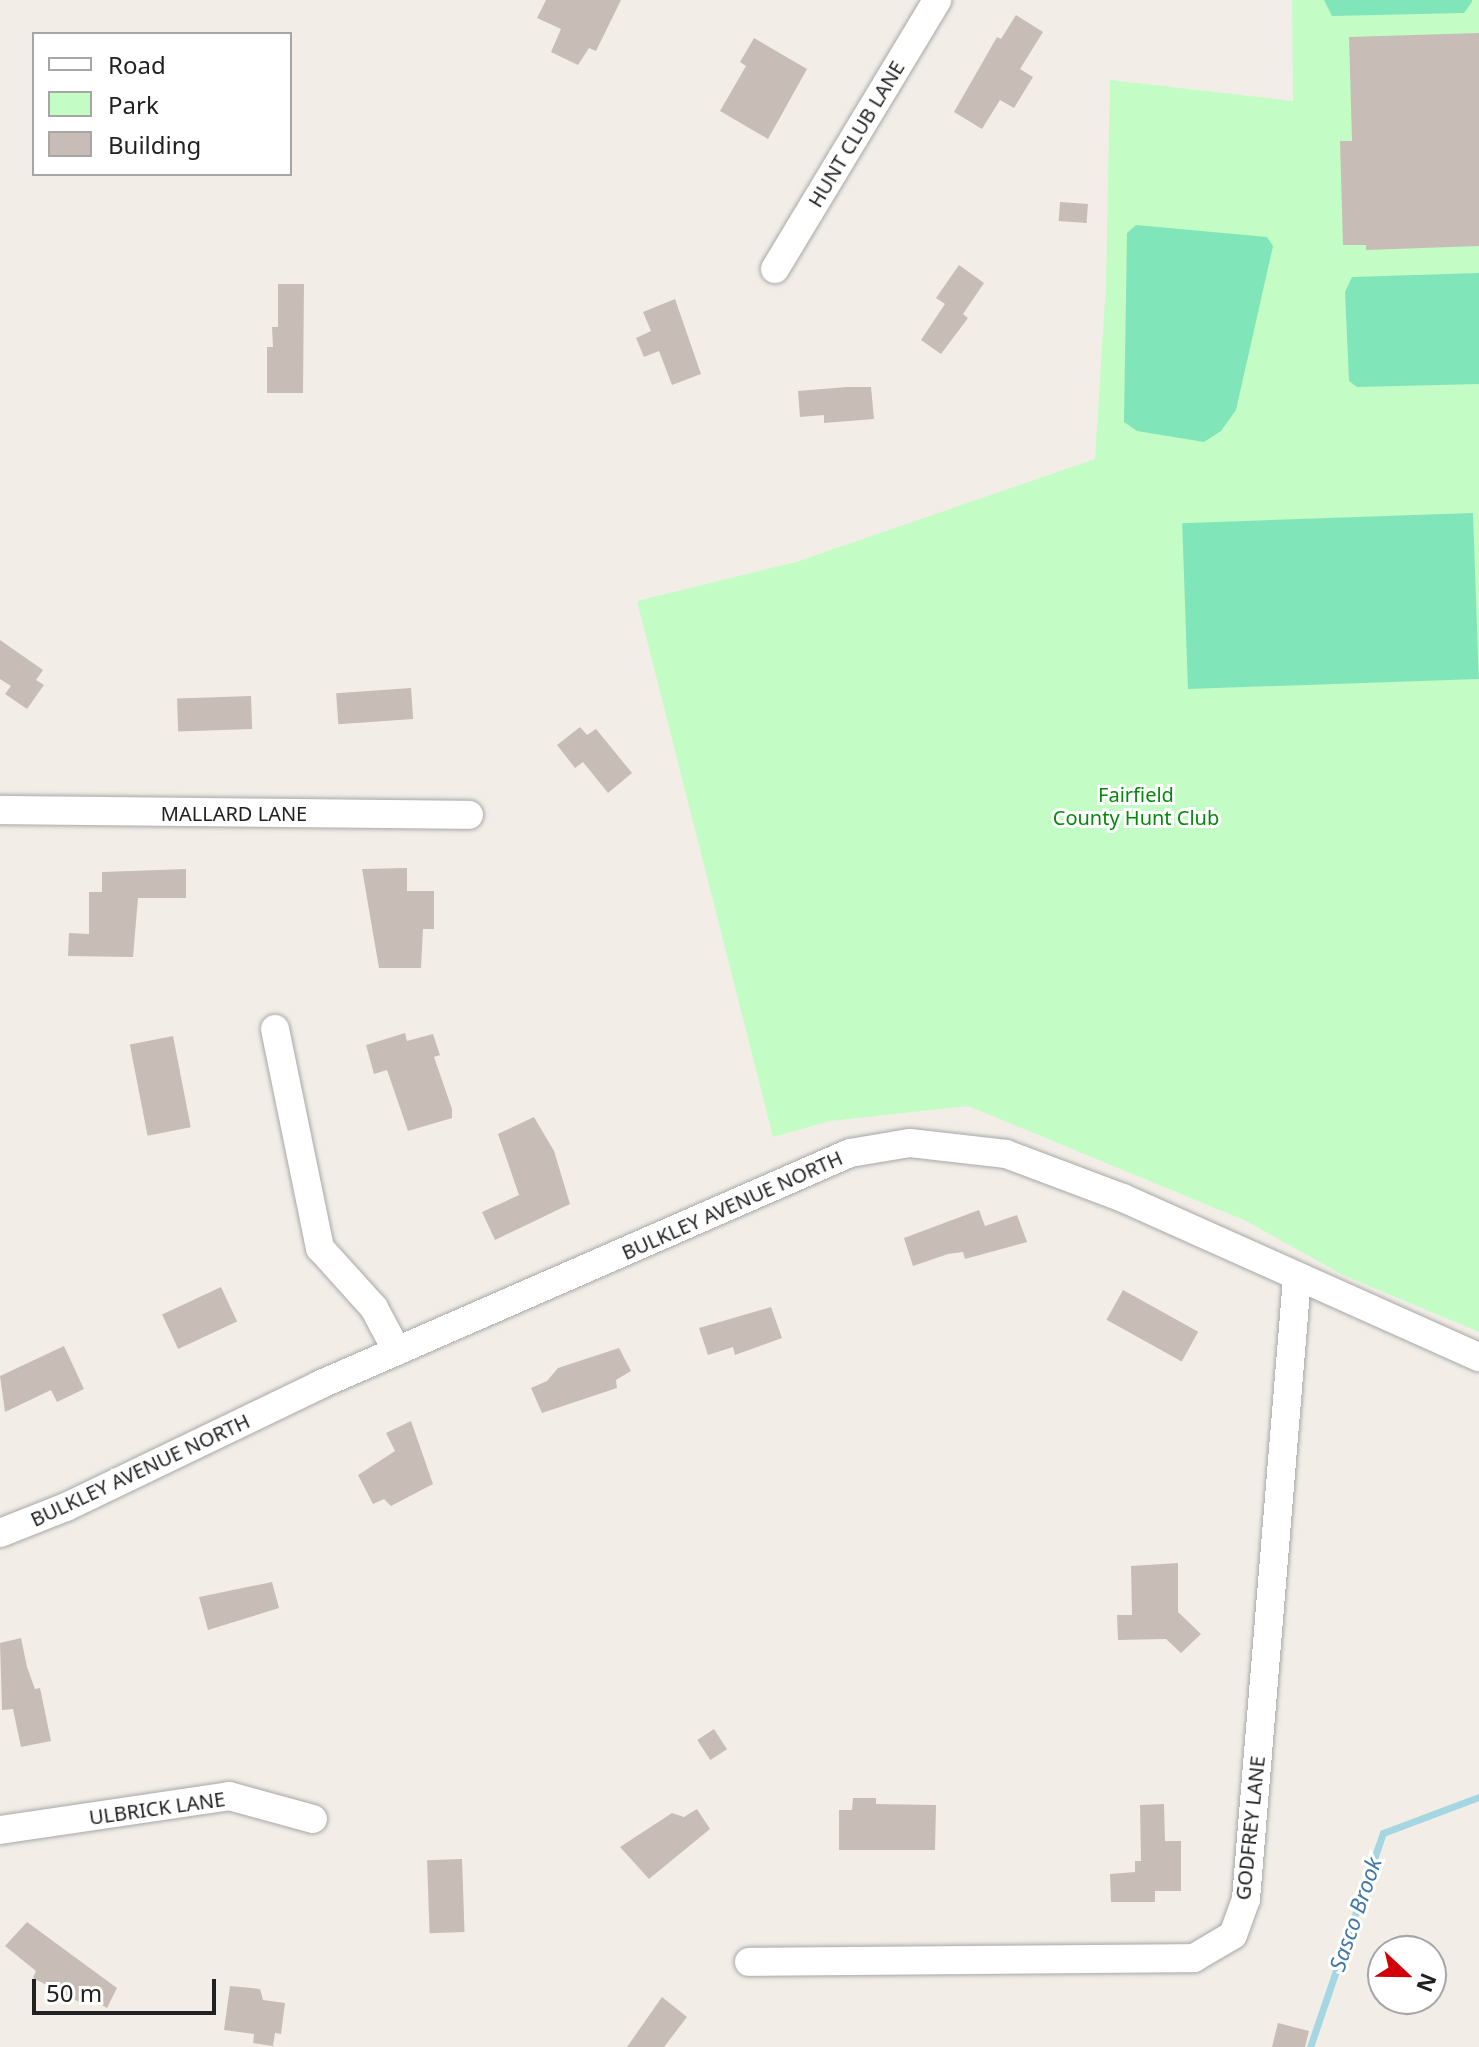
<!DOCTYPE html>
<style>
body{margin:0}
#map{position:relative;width:1479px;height:2047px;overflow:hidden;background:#f2eee7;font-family:"Noto Sans",sans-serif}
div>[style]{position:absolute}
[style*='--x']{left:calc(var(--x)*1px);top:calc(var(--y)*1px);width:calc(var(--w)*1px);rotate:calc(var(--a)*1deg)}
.park>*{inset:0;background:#c3fdc5}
.pitch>*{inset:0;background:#81e5ba;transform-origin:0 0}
.stream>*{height:7px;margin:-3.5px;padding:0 3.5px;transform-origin:3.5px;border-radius:3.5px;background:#a5d7e2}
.building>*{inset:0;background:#c7bdb6;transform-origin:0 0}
.roads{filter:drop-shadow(0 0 2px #a8a8a8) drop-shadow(0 0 2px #a8a8a8)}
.street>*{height:28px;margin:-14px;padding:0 14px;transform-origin:14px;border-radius:14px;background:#fff}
span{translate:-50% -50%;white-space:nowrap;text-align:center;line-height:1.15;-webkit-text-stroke:6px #fff;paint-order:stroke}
.street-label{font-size:20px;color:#212121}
.park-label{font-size:20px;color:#04890a}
.water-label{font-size:22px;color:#4178a7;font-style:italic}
.legend{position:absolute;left:32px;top:32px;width:260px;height:144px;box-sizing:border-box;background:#fff;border:2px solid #a6a6a6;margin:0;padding:10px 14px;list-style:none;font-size:24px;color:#212121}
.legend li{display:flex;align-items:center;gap:16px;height:40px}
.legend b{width:40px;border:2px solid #a6a6a6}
.north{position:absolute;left:1367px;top:1935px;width:80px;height:80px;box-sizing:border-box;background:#fff;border:2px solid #a6a6a6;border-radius:50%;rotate:112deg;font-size:22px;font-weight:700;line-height:32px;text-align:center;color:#212121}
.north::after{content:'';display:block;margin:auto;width:28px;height:36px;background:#d20009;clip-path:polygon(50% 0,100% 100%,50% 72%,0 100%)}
.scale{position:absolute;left:32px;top:1979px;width:184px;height:36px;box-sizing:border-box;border:4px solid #212121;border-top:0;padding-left:10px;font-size:24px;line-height:28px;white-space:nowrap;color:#212121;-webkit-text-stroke:6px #fff;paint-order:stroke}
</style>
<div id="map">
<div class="park">
<i style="clip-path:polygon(1292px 0,1479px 0,1479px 1332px,1343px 1275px,1244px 1220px,968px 1106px,830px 1121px,773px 1137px,637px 601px,796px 562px,1095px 459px,1106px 284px,1110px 80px,1293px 101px)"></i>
</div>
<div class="pitch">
<i style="clip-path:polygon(1324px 0,1472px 0,1472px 2px,1464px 13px,1332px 16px)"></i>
<i style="clip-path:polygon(1136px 225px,1267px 237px,1273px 246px,1236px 410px,1221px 431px,1204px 442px,1137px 431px,1124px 422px,1127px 233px)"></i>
<i style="clip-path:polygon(1479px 273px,1479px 384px,1357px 387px,1349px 381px,1345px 292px,1352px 277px)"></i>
<i style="left:1473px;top:513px;width:166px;height:291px;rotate:88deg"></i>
</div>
<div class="stream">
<i style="--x:1310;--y:2047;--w:226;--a:-71.2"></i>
<i style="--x:1383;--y:1833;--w:103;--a:-20.6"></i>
</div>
<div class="building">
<i style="clip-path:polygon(546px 0,621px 0,596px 51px,589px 48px,578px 65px,551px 52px,561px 29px,537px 18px)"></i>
<i style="clip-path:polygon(1016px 15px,1043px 32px,1020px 69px,1033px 77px,1014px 108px,1000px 100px,982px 129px,954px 112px,997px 37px,1001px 39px)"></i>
<i style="clip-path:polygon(1479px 33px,1479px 246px,1366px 250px,1366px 245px,1343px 245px,1340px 141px,1352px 141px,1349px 37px)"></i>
<i style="clip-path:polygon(754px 38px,807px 69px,768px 139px,720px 111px,746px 66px,740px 62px)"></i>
<i style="left:1060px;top:202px;width:28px;height:19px;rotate:4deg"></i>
<i style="clip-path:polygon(959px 265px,984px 283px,963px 314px,968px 318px,941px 354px,921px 340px,945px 304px,936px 298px)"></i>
<i style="clip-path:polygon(278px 284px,304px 284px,303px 393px,267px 393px,267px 347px,273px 347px,272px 327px,278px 327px)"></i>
<i style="clip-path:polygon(675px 299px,701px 374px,672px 385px,659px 351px,644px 357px,636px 338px,651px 331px,643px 312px)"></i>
<i style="clip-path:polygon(847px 387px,871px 387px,874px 419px,824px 423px,824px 415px,800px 417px,798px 391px)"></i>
<i style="clip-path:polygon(0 640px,43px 670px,36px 680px,44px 685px,27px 709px,5px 694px,11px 686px,0 679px)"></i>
<i style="left:411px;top:688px;width:31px;height:75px;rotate:86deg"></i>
<i style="left:251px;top:696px;width:33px;height:74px;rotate:88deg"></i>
<i style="clip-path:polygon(580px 727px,587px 735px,596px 729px,632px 773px,608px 793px,583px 762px,575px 768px,557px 745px)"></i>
<i style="clip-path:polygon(407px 868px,407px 891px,434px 891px,434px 929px,423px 929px,421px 968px,379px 968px,362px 869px)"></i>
<i style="clip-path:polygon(186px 869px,186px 898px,138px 898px,133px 957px,68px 956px,69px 933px,89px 934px,89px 892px,102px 892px,102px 872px)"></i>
<i style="clip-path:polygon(405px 1033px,407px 1041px,433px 1034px,440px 1055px,434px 1057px,452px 1109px,452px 1118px,408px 1131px,387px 1070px,374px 1074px,366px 1045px)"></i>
<i style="left:173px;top:1036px;width:93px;height:44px;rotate:79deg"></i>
<i style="clip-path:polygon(534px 1117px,554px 1151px,570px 1204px,495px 1240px,482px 1212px,519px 1195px,498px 1134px)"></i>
<i style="clip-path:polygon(979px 1210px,985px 1226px,1017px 1215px,1027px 1242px,965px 1259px,963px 1252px,948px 1254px,913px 1266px,904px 1238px)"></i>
<i style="left:221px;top:1287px;width:38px;height:65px;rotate:65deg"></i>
<i style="left:1123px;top:1290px;width:86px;height:34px;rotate:29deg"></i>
<i style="clip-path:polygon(771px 1307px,782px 1338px,735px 1355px,733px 1347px,708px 1355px,699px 1328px)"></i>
<i style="clip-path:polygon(64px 1346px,84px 1389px,57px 1402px,51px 1390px,5px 1412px,0 1376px)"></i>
<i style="clip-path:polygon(619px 1348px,631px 1371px,616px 1380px,617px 1388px,542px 1413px,531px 1388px,547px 1381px,558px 1368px)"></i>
<i style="clip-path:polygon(411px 1421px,433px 1484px,391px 1506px,384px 1499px,373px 1504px,358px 1475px,395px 1451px,386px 1433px)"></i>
<i style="clip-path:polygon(1178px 1563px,1178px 1612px,1201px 1634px,1181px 1653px,1166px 1639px,1118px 1640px,1117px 1615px,1132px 1615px,1131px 1566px)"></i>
<i style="clip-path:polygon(272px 1582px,279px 1608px,208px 1630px,199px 1597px)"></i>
<i style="clip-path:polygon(21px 1638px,27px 1667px,35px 1689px,40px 1688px,51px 1741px,21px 1747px,13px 1709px,2px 1710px,0 1643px)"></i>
<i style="left:714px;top:1729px;width:24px;height:20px;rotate:57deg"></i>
<i style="clip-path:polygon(853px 1798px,876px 1798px,876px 1804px,936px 1805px,935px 1850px,839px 1850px,839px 1810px,852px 1810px)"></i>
<i style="clip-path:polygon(1164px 1804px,1165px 1841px,1181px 1841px,1181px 1891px,1155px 1891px,1155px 1902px,1111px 1902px,1110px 1874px,1135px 1872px,1135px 1861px,1141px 1861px,1140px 1805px)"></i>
<i style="clip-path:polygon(697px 1809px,710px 1829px,649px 1879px,620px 1847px,672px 1813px,684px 1817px)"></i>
<i style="left:462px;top:1859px;width:73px;height:35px;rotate:88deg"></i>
<i style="clip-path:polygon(27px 1922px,117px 1988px,107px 2008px,93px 2000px,85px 2005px,33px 1978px,36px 1971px,5px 1946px)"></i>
<i style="clip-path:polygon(230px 1986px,260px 1989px,263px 2000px,285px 2003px,281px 2034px,275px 2033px,273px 2046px,253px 2043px,254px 2034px,224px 2030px)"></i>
<i style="clip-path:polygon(662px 1997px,687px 2017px,664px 2047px,627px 2047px)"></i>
<i style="clip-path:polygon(1278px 2023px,1309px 2031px,1305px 2047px,1272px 2047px)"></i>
</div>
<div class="roads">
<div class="street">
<i style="--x:775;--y:269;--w:314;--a:-58.9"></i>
<i style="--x:0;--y:810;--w:469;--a:0.6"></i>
<i style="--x:275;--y:1029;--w:224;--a:78.4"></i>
<i style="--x:320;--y:1248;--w:81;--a:48"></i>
<i style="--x:374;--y:1308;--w:49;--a:61.9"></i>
<i style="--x:0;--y:1533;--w:71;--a:-21.5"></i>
<i style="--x:66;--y:1507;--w:281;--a:-25.7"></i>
<i style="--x:319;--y:1385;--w:579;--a:-23.6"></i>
<i style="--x:850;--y:1153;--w:61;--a:-9.5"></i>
<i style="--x:910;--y:1143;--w:97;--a:6.5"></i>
<i style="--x:1006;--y:1154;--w:125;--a:20.6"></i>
<i style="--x:1123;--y:1198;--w:390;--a:24.1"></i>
<i style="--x:0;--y:1830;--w:232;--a:-8.4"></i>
<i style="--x:229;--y:1796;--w:87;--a:15.3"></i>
<i style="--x:749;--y:1962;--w:445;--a:-0.5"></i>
<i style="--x:1194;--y:1958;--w:45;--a:-30.5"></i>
<i style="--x:1233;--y:1935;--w:38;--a:-70"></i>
<i style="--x:1246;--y:1899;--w:622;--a:-85.3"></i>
</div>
</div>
<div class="street-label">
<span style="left:856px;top:134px;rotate:-59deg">HUNT CLUB LANE</span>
<span style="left:234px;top:813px">MALLARD LANE</span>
<span style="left:732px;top:1205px;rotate:-24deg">BULKLEY AVENUE NORTH</span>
<span style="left:140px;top:1470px;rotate:-25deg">BULKLEY AVENUE NORTH</span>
<span style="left:157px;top:1808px;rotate:-8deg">ULBRICK LANE</span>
<span style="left:1250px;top:1828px;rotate:-84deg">GODFREY LANE</span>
</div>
<div class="park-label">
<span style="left:1136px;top:806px">Fairfield<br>County Hunt Club</span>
</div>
<div class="water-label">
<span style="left:1355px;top:1914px;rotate:-71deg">Sasco Brook</span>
</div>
<ul class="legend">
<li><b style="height:10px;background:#fff"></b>Road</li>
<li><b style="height:22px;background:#c3fdc5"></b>Park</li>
<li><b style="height:22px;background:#c7bdb6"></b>Building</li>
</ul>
<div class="north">N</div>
<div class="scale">50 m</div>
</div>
